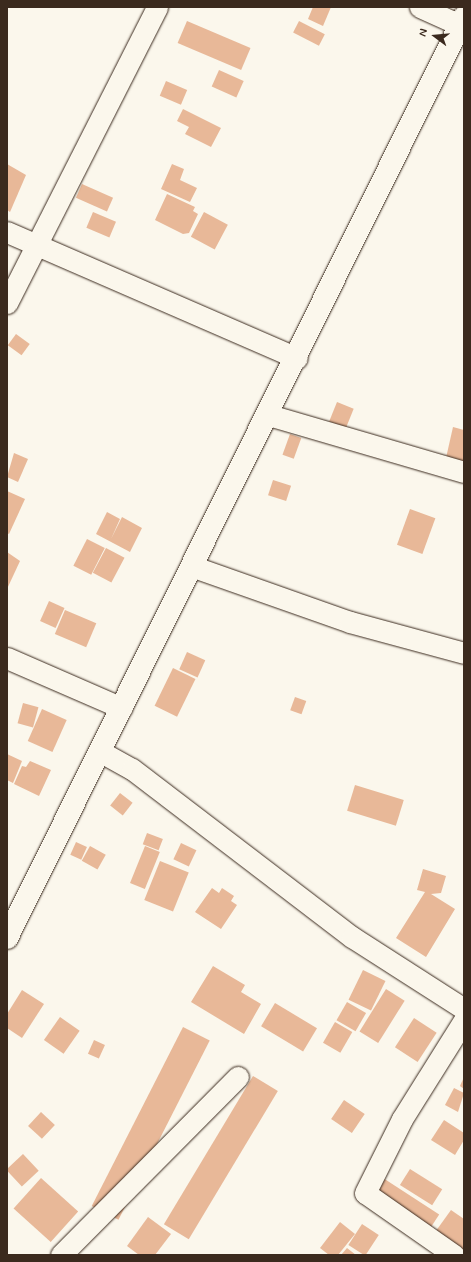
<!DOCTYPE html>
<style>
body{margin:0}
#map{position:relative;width:471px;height:1262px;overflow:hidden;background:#fbf7ec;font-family:Mynerve,sans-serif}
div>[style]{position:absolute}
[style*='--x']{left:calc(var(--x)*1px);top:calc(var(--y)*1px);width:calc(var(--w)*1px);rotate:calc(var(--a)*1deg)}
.building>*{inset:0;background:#e8b898;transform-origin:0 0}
.roads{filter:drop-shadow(0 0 1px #3b2a1e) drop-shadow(0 0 1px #3b2a1e)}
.minor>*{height:21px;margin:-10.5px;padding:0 10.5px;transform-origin:10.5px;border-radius:10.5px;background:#fbf7ec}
.tertiary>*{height:22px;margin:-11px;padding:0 11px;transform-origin:11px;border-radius:11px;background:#fbf7ec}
span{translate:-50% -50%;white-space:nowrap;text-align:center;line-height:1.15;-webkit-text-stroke:3px #fbf7ec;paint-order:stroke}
.frame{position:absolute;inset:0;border:8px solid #3b2a1e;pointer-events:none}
.north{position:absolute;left:415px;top:16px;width:40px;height:40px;-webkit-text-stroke:3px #fbf7ec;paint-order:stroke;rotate:286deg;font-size:11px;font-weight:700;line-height:16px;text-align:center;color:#3b2a1e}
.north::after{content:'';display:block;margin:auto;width:14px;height:18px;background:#3b2a1e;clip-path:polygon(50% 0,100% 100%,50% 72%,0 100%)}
</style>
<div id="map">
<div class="building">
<i style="clip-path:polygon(313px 7px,331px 7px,323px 26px,308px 19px)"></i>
<i style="left:187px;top:21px;width:69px;height:24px;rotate:23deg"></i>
<i style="left:299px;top:21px;width:29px;height:13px;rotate:27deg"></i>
<i style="left:219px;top:70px;width:27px;height:18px;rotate:24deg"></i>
<i style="left:166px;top:81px;width:23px;height:16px;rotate:23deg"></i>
<i style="clip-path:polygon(183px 109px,221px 128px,211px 147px,185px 134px,189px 127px,177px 121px)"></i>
<i style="clip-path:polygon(7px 164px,26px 175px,10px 212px,7px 210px)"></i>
<i style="clip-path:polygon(172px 164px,184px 169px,180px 180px,197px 188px,190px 202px,161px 189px)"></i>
<i style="left:82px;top:184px;width:34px;height:15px;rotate:24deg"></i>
<i style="clip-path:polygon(167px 194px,195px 207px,193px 211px,198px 214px,189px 233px,183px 234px,155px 220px)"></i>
<i style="left:93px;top:212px;width:25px;height:17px;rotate:23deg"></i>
<i style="left:204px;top:212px;width:27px;height:28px;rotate:28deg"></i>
<i style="left:16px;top:334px;width:17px;height:14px;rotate:36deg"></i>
<i style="left:337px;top:402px;width:18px;height:21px;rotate:22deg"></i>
<i style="clip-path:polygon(453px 427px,464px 430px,464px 462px,446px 458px)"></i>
<i style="left:290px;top:434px;width:12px;height:22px;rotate:20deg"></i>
<i style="clip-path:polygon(14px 453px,28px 459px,18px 482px,7px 477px)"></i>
<i style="left:273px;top:480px;width:19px;height:16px;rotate:18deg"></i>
<i style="clip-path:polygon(7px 491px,25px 499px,9px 534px,7px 533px)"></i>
<i style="left:410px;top:509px;width:27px;height:38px;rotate:20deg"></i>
<i style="clip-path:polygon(107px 512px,120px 519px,111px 539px,122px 517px,142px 528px,130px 552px,96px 534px)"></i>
<i style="left:87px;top:539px;width:20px;height:30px;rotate:27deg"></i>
<i style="left:106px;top:548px;width:21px;height:28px;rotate:28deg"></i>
<i style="clip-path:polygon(7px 552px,20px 561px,7px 589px)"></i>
<i style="left:49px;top:601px;width:17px;height:22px;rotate:24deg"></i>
<i style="left:65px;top:610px;width:34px;height:26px;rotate:23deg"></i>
<i style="left:187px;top:652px;width:20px;height:19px;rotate:24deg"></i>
<i style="left:173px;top:668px;width:25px;height:42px;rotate:26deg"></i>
<i style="left:295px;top:697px;width:12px;height:14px;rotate:20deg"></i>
<i style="left:23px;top:703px;width:16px;height:21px;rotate:15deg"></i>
<i style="left:42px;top:709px;width:27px;height:35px;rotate:24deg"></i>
<i style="clip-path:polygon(7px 754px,22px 761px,13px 783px,7px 780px)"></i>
<i style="clip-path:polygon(30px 761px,51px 770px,39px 796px,14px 784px,22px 766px,26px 767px)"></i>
<i style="left:355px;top:785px;width:51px;height:27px;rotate:17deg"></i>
<i style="left:120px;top:793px;width:16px;height:16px;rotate:38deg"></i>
<i style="left:147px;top:833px;width:17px;height:12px;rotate:21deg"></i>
<i style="left:76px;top:842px;width:12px;height:14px;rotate:24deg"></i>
<i style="left:181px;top:843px;width:17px;height:18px;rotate:25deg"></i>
<i style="left:90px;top:846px;width:18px;height:17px;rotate:29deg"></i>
<i style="left:145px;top:846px;width:16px;height:40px;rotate:22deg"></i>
<i style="left:160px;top:861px;width:31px;height:42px;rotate:22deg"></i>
<i style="clip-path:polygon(423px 869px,446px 876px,441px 893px,431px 894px,455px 909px,426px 957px,396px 938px,425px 892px,417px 890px)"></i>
<i style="clip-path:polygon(212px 888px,219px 893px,222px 888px,234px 896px,231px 901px,237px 905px,221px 929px,195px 912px)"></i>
<i style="clip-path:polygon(213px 966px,245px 985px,241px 992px,261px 1004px,244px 1034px,191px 1002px)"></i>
<i style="left:363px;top:970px;width:25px;height:33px;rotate:26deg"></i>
<i style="left:386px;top:989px;width:22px;height:50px;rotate:32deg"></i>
<i style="clip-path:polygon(22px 990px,44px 1004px,22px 1038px,7px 1028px,7px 1014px)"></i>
<i style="left:347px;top:1002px;width:22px;height:21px;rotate:30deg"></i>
<i style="left:275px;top:1003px;width:49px;height:27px;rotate:31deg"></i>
<i style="left:60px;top:1017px;width:24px;height:28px;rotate:35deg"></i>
<i style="left:414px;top:1018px;width:27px;height:35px;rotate:33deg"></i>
<i style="left:335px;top:1022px;width:20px;height:24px;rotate:30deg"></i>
<i style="left:183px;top:1027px;width:30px;height:201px;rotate:27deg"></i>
<i style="left:94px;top:1040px;width:12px;height:15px;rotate:24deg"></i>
<i style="left:253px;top:1076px;width:29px;height:173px;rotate:31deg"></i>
<i style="clip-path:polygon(464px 1077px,464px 1089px,460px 1086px)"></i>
<i style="clip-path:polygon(454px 1088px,464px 1093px,458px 1112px,445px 1105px)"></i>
<i style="left:344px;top:1100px;width:25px;height:23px;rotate:34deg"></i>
<i style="left:41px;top:1112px;width:19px;height:19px;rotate:43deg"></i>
<i style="clip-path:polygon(444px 1120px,464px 1133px,464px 1140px,455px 1155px,431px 1140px)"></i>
<i style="left:23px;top:1154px;width:23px;height:23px;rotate:47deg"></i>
<i style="left:410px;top:1169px;width:38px;height:19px;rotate:32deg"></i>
<i style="left:41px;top:1178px;width:50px;height:41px;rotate:42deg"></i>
<i style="left:383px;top:1178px;width:67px;height:18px;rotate:33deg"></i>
<i style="clip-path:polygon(451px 1210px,464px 1219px,464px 1255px,433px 1235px)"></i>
<i style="clip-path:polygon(148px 1217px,171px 1234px,155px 1255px,139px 1255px,127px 1246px)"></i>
<i style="clip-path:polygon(340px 1222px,355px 1234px,338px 1255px,329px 1255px,320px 1248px)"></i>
<i style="left:362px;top:1224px;width:20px;height:25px;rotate:33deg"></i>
<i style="clip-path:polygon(347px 1248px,356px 1255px,341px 1255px)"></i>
</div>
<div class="roads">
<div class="minor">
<i style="--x:420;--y:7;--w:44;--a:24.2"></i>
<i style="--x:7;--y:232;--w:316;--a:23.5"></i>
<i style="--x:7;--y:303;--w:332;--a:-63.1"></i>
<i style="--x:269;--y:415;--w:203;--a:16.3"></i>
<i style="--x:194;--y:567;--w:165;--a:19.4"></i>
<i style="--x:350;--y:622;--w:118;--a:15.2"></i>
<i style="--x:7;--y:658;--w:125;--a:23.5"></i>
<i style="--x:101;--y:752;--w:35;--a:29"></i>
<i style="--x:132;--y:769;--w:277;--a:37.4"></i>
<i style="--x:352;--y:937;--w:133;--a:32.7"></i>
<i style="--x:61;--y:1255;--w:251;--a:-45.2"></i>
<i style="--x:454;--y:1255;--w:108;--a:-145.1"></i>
<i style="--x:365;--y:1193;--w:83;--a:-63.4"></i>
<i style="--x:402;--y:1119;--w:117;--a:-57.9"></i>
</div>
<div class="tertiary">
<i style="--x:7;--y:938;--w:1028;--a:-63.61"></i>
</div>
</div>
<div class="frame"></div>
<div class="north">N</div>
</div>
